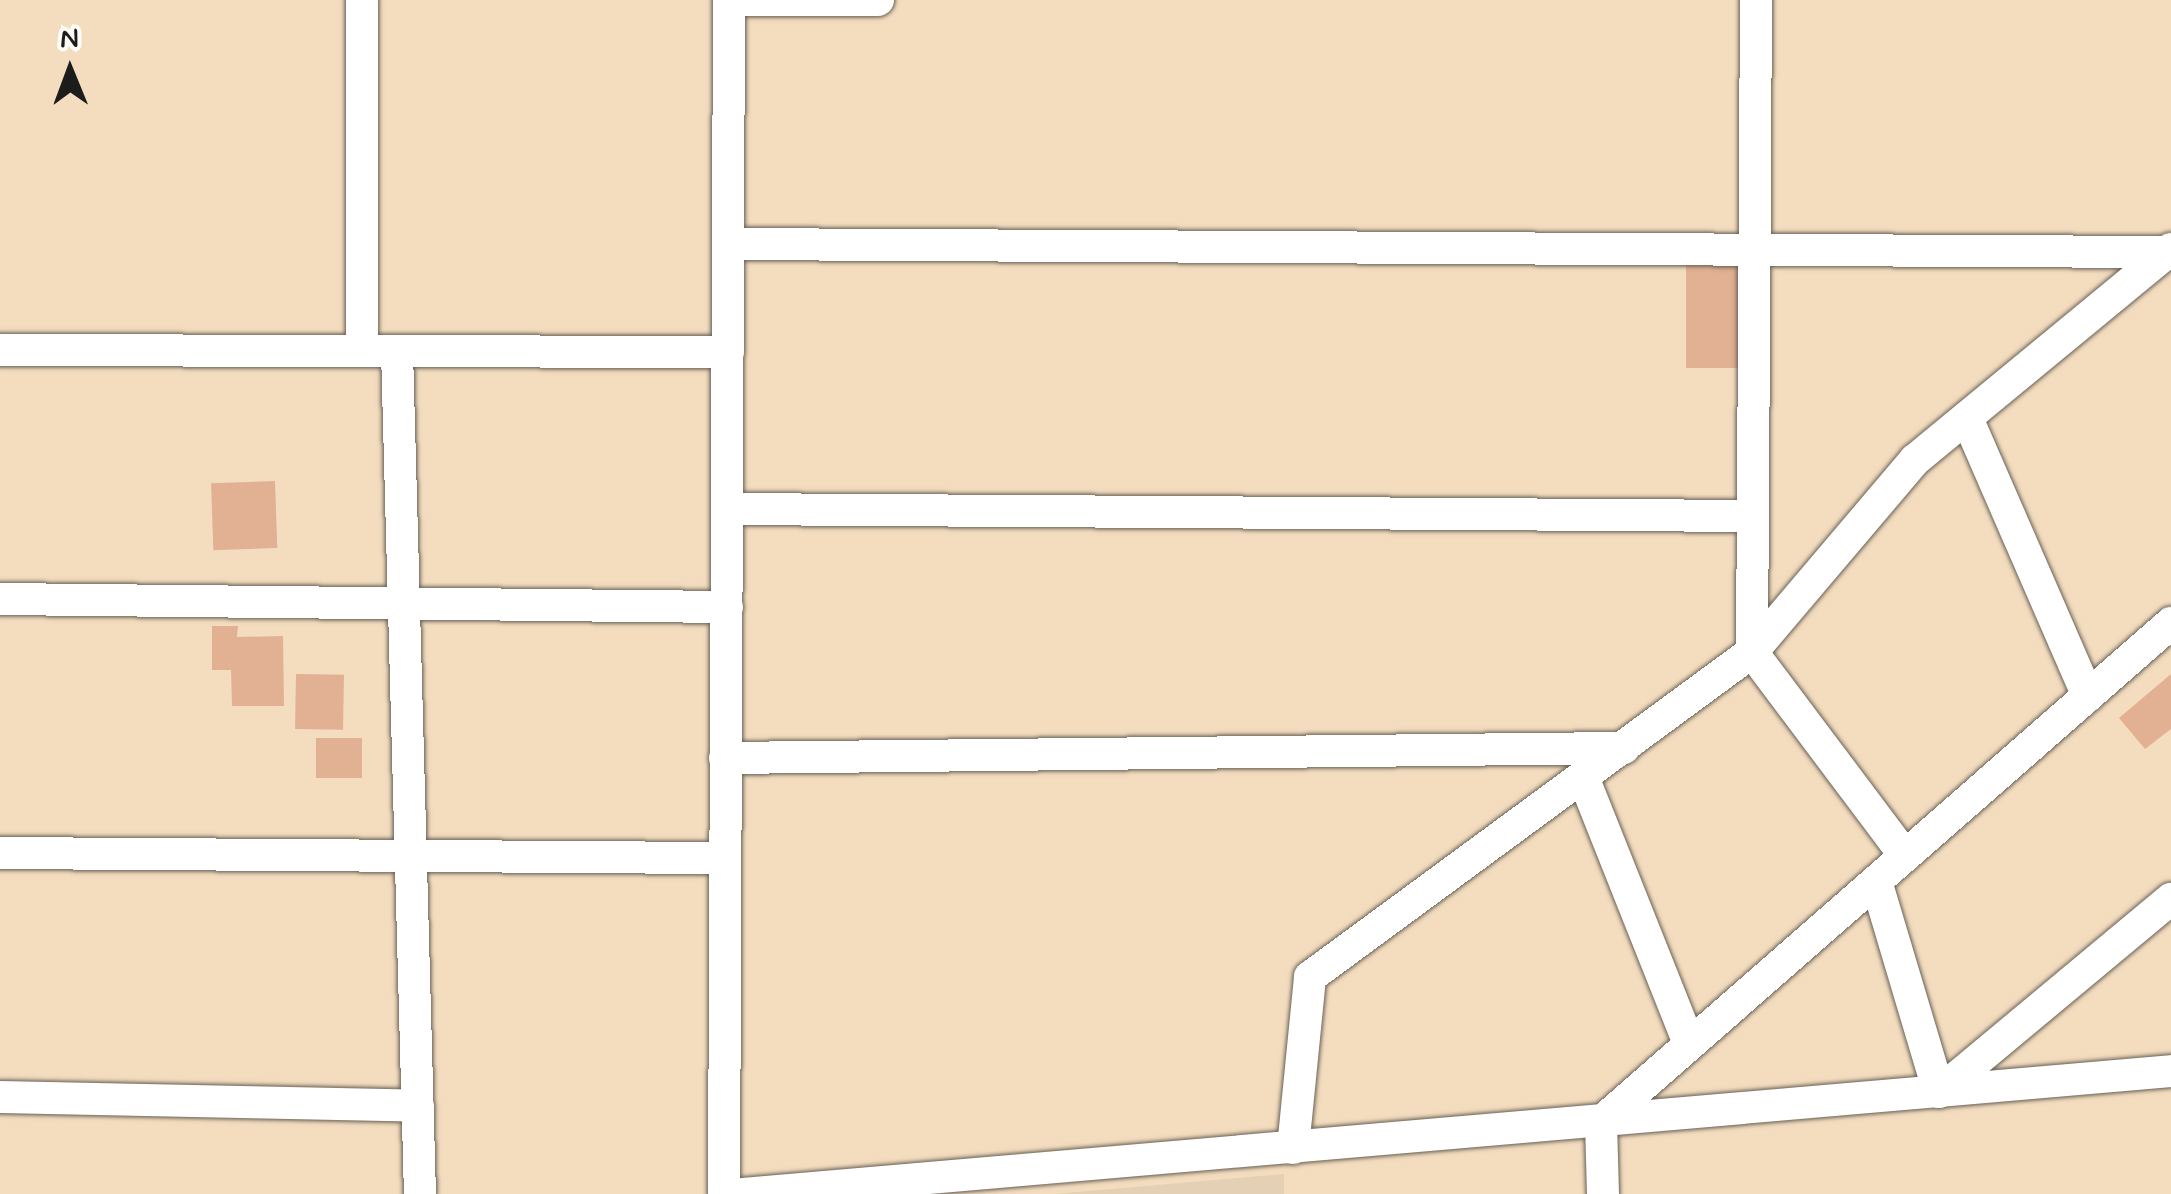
<!DOCTYPE html>
<style>
body{margin:0}
#map{position:relative;width:2171px;height:1194px;overflow:hidden;background:#f4ddbf;font-family:Mynerve,sans-serif}
div>[style]{position:absolute}
[style*='--x']{left:calc(var(--x)*1px);top:calc(var(--y)*1px);width:calc(var(--w)*1px);rotate:calc(var(--a)*1deg)}
.built>*{inset:0;background:#e4d0b4}
.building>*{inset:0;background:#e2b093;transform-origin:0 0}
.roads{filter:drop-shadow(0 0 2px #686055) drop-shadow(0 0 2px #686055)}
.minor>*{height:32px;margin:-16px;padding:0 16px;transform-origin:16px;border-radius:16px;background:#fff}
span{translate:-50% -50%;white-space:nowrap;text-align:center;line-height:1.15;-webkit-text-stroke:8px #fdfcf7;paint-order:stroke}
.north{position:absolute;left:20px;top:20px;width:100px;height:100px;-webkit-text-stroke:8px #fdfcf7;paint-order:stroke;rotate:359deg;font-size:28px;font-weight:700;line-height:40px;text-align:center;color:#1c1c1c}
.north::after{content:'';display:block;margin:auto;width:35px;height:45px;background:#1c1c1c;clip-path:polygon(50% 0,100% 100%,50% 72%,0 100%)}
</style>
<div id="map">
<div class="built">
<i style="clip-path:polygon(1284px 1174px,1284px 1194px,1054px 1194px)"></i>
</div>
<div class="building">
<i style="left:1686px;top:265px;width:58px;height:103px"></i>
<i style="left:275px;top:481px;width:67px;height:64px;rotate:88deg"></i>
<i style="clip-path:polygon(212px 626px,238px 626px,237px 637px,283px 636px,284px 706px,232px 706px,231px 670px,212px 670px)"></i>
<i style="left:296px;top:674px;width:48px;height:55px;rotate:1deg"></i>
<i style="clip-path:polygon(2171px 674px,2171px 729px,2145px 749px,2119px 718px)"></i>
<i style="left:316px;top:738px;width:46px;height:40px"></i>
</div>
<div class="roads">
<div class="minor">
<i style="--x:729;--y:0;--w:149;--a:0"></i>
<i style="--x:1756;--y:0;--w:652;--a:90.35"></i>
<i style="--x:1752;--y:652;--w:255;--a:53.1"></i>
<i style="--x:728;--y:244;--w:1438;--a:0.32"></i>
<i style="--x:0;--y:350;--w:728;--a:0.16"></i>
<i style="--x:362;--y:351;--w:351;--a:-90"></i>
<i style="--x:397;--y:351;--w:843;--a:88.44"></i>
<i style="--x:1967;--y:418;--w:303;--a:66.5"></i>
<i style="--x:727;--y:509;--w:1026;--a:0.39"></i>
<i style="--x:0;--y:599;--w:727;--a:0.63"></i>
<i style="--x:725;--y:758;--w:899;--a:-0.64"></i>
<i style="--x:1583;--y:777;--w:287;--a:68.3"></i>
<i style="--x:0;--y:853;--w:725;--a:0.4"></i>
<i style="--x:1876;--y:881;--w:220;--a:73.4"></i>
<i style="--x:1939;--y:1092;--w:302;--a:-39.8"></i>
<i style="--x:0;--y:1097;--w:418;--a:1.2"></i>
<i style="--x:1293;--y:1148;--w:172;--a:-84.3"></i>
<i style="--x:1310;--y:977;--w:549;--a:-36.33"></i>
<i style="--x:1752;--y:652;--w:252;--a:-49.7"></i>
<i style="--x:1915;--y:460;--w:332;--a:-39.5"></i>
<i style="--x:724;--y:1194;--w:1194;--a:-89.76"></i>
<i style="--x:743;--y:1194;--w:1433;--a:-4.92"></i>
<i style="--x:1603;--y:1194;--w:72;--a:-91.6"></i>
<i style="--x:1601;--y:1122;--w:758;--a:-41.2"></i>
</div>
</div>
<div class="north">N</div>
</div>
